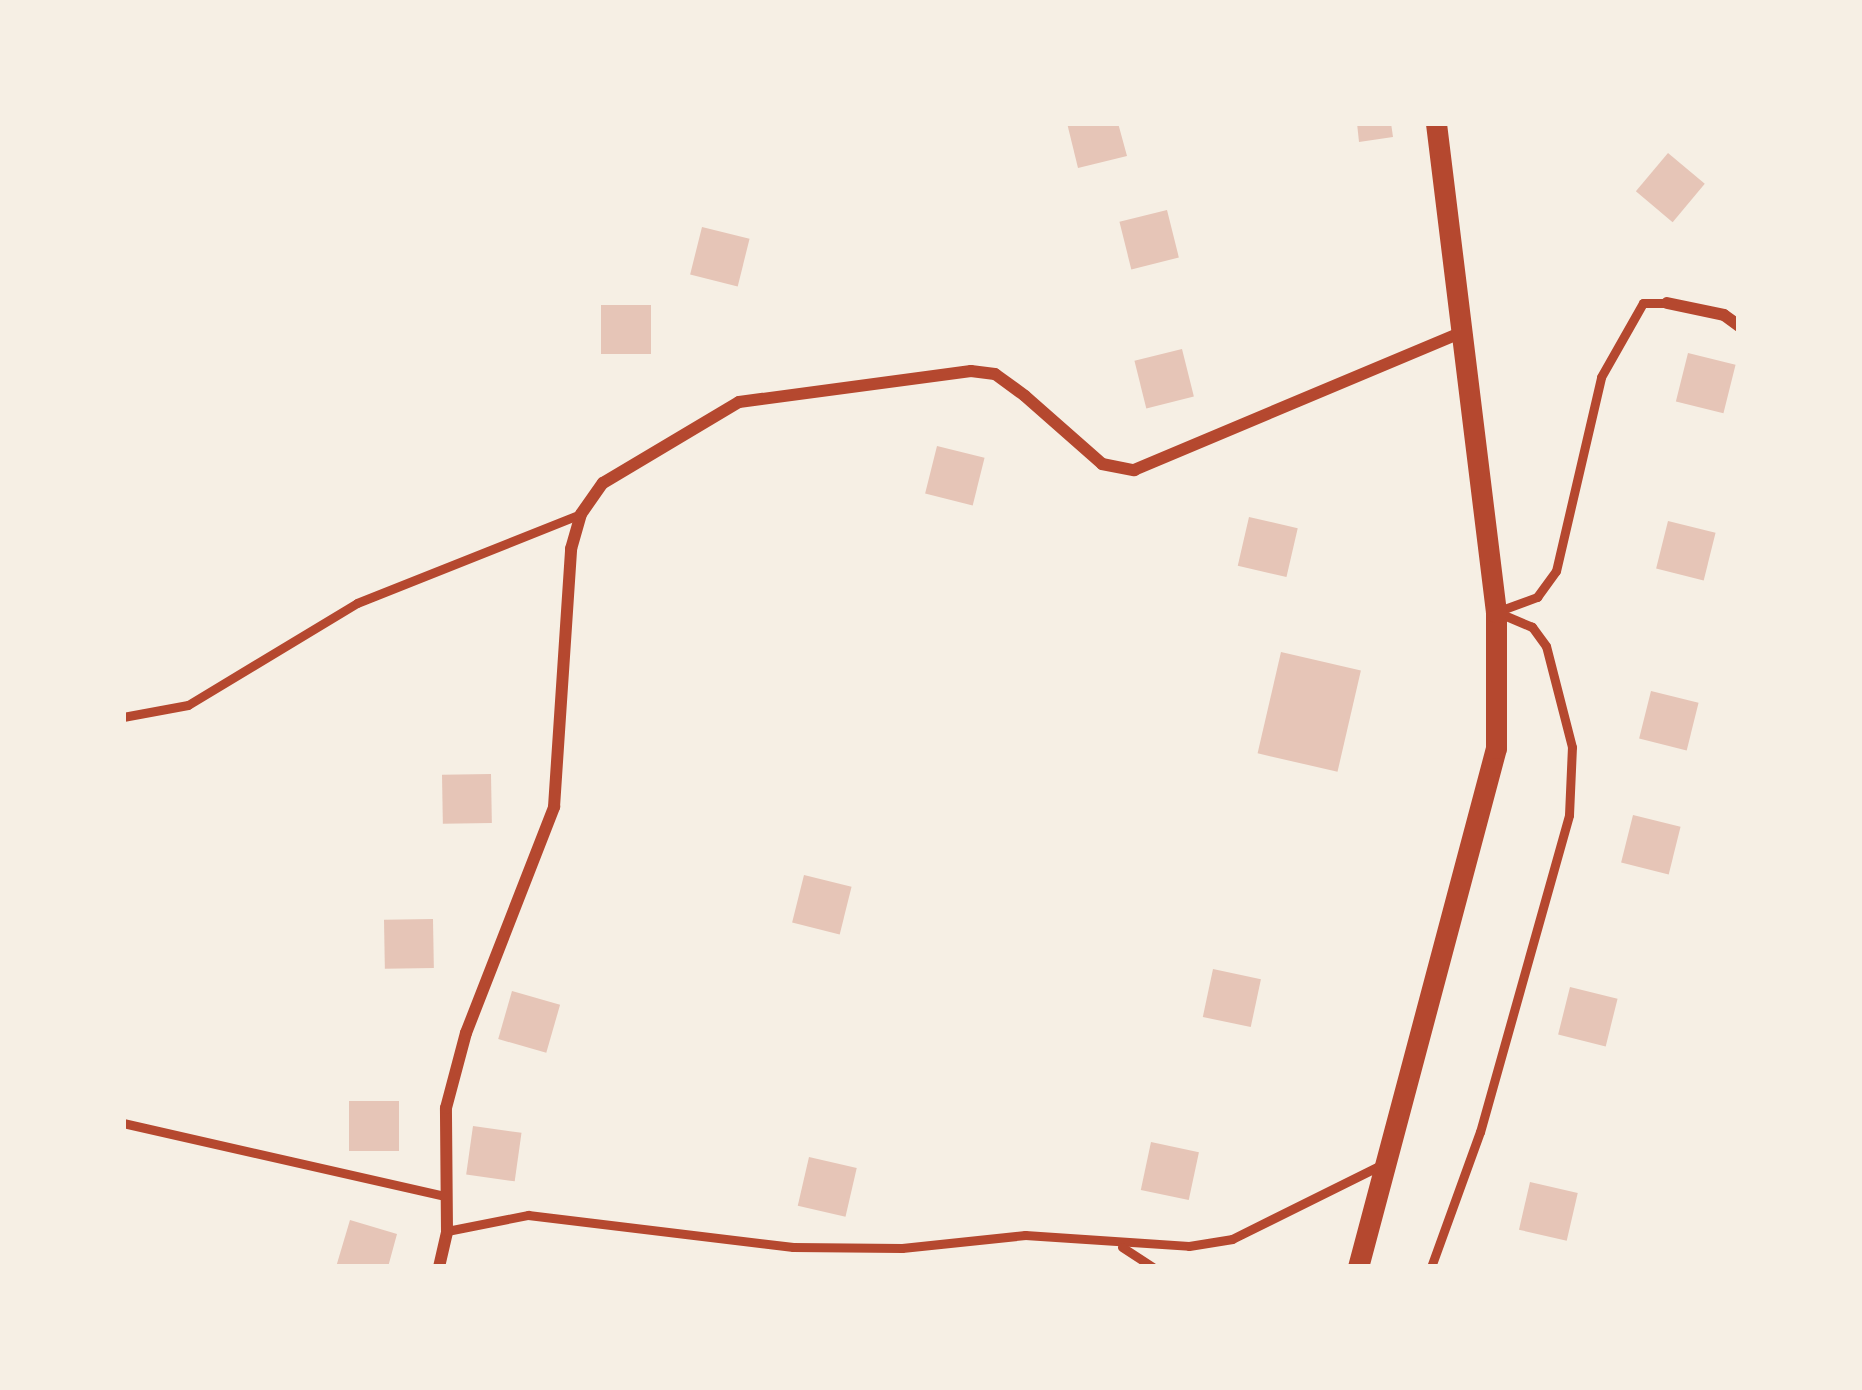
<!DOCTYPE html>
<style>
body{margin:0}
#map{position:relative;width:1862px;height:1390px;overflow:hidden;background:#f6efe4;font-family:Inter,sans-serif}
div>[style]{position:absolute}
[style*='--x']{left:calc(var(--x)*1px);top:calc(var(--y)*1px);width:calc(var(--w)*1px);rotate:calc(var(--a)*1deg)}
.building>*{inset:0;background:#e6c5b7;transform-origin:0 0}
.service>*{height:9px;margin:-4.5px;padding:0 4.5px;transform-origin:4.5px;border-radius:4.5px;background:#b5482f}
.minor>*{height:12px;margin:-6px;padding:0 6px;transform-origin:6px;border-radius:6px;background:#b5482f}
.tertiary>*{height:21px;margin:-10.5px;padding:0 10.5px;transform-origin:10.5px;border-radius:10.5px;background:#b5482f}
span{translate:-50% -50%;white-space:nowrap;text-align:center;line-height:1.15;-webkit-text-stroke:12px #f6efe4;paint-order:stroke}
.frame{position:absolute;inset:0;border:126px solid #f6efe4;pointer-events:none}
</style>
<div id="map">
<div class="building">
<i style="clip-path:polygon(1067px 123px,1118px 123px,1127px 156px,1078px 168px)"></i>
<i style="clip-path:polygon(1357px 123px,1391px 123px,1393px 137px,1359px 142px)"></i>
<i style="left:1668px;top:153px;width:48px;height:50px;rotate:40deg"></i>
<i style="left:1167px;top:210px;width:49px;height:49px;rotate:76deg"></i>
<i style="left:702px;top:227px;width:49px;height:49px;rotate:14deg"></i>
<i style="left:651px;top:305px;width:49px;height:50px;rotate:90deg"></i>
<i style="left:1182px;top:349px;width:49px;height:49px;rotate:76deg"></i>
<i style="left:1688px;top:353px;width:49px;height:50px;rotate:14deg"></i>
<i style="left:937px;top:446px;width:49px;height:49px;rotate:14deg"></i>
<i style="left:1249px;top:517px;width:50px;height:50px;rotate:13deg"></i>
<i style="left:1668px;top:521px;width:49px;height:49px;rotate:14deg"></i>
<i style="left:1281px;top:652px;width:82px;height:104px;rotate:13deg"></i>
<i style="left:1651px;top:691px;width:49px;height:49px;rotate:14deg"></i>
<i style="left:491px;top:774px;width:49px;height:49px;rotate:89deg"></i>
<i style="left:1633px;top:815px;width:49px;height:49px;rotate:14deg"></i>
<i style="left:804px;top:875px;width:49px;height:49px;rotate:14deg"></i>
<i style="left:433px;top:919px;width:49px;height:49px;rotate:89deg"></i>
<i style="left:1213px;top:969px;width:49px;height:49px;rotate:12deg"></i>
<i style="left:1570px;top:987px;width:49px;height:49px;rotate:14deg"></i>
<i style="left:512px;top:991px;width:50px;height:50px;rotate:16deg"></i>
<i style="left:399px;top:1101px;width:50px;height:50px;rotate:90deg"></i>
<i style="left:473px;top:1126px;width:49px;height:49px;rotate:8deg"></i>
<i style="left:1151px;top:1142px;width:49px;height:49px;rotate:12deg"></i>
<i style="left:809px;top:1157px;width:49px;height:50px;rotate:13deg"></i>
<i style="left:1530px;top:1182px;width:49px;height:49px;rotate:13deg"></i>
<i style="clip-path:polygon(350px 1220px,397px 1234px,388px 1267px,336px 1267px)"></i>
</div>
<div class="service">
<i style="--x:1496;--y:612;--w:44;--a:-20.1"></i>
<i style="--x:1537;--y:597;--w:32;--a:-54"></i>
<i style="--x:1556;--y:571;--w:199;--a:-76.9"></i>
<i style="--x:1601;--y:377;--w:85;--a:-60.4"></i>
<i style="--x:1643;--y:303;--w:24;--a:0"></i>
<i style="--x:123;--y:717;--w:66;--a:-10.5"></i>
<i style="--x:188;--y:705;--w:197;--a:-31.1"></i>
<i style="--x:357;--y:603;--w:241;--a:-21.7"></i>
<i style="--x:123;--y:1123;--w:326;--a:12.8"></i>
<i style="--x:447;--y:1231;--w:83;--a:-11.2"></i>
<i style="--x:528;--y:1215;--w:267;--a:6.9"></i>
<i style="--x:793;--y:1247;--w:109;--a:0.5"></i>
<i style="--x:902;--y:1248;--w:124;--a:-6"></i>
<i style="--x:1025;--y:1235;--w:164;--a:3.8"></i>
<i style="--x:1189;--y:1246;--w:44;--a:-9.2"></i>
<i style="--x:1232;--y:1239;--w:169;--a:-26.4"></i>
<i style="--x:1122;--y:1247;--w:37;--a:33"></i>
<i style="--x:1431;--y:1267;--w:144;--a:-70.1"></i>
<i style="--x:1480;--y:1132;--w:329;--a:-74.3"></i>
<i style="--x:1569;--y:815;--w:68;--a:-87.5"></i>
<i style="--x:1572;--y:747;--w:104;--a:-104.4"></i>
<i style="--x:1546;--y:646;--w:24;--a:-126"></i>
<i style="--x:1532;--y:627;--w:39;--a:-157"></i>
</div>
<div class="minor">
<i style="--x:1667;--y:303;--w:58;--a:11.9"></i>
<i style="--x:1724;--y:315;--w:19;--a:36"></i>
<i style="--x:439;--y:1267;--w:37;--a:-77"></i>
<i style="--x:447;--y:1231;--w:123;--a:-90.5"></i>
<i style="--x:446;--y:1108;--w:78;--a:-75.1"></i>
<i style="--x:466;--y:1033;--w:243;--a:-68.7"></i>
<i style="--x:554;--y:807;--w:259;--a:-86.2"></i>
<i style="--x:571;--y:549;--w:36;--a:-74"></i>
<i style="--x:581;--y:514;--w:38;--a:-55"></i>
<i style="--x:603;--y:483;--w:158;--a:-30.8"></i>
<i style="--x:739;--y:402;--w:234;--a:-7.6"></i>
<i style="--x:971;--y:371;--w:24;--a:7"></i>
<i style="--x:995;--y:374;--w:37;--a:36"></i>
<i style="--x:1025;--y:396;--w:103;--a:41.4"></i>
<i style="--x:1102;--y:464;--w:33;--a:11"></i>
<i style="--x:1134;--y:470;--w:357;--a:-22.8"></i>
</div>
<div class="tertiary">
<i style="--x:1358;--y:1267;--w:537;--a:-75.11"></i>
<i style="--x:1496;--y:748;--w:136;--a:-90"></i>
<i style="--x:1496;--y:612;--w:493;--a:-97"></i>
</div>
<div class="frame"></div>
</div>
